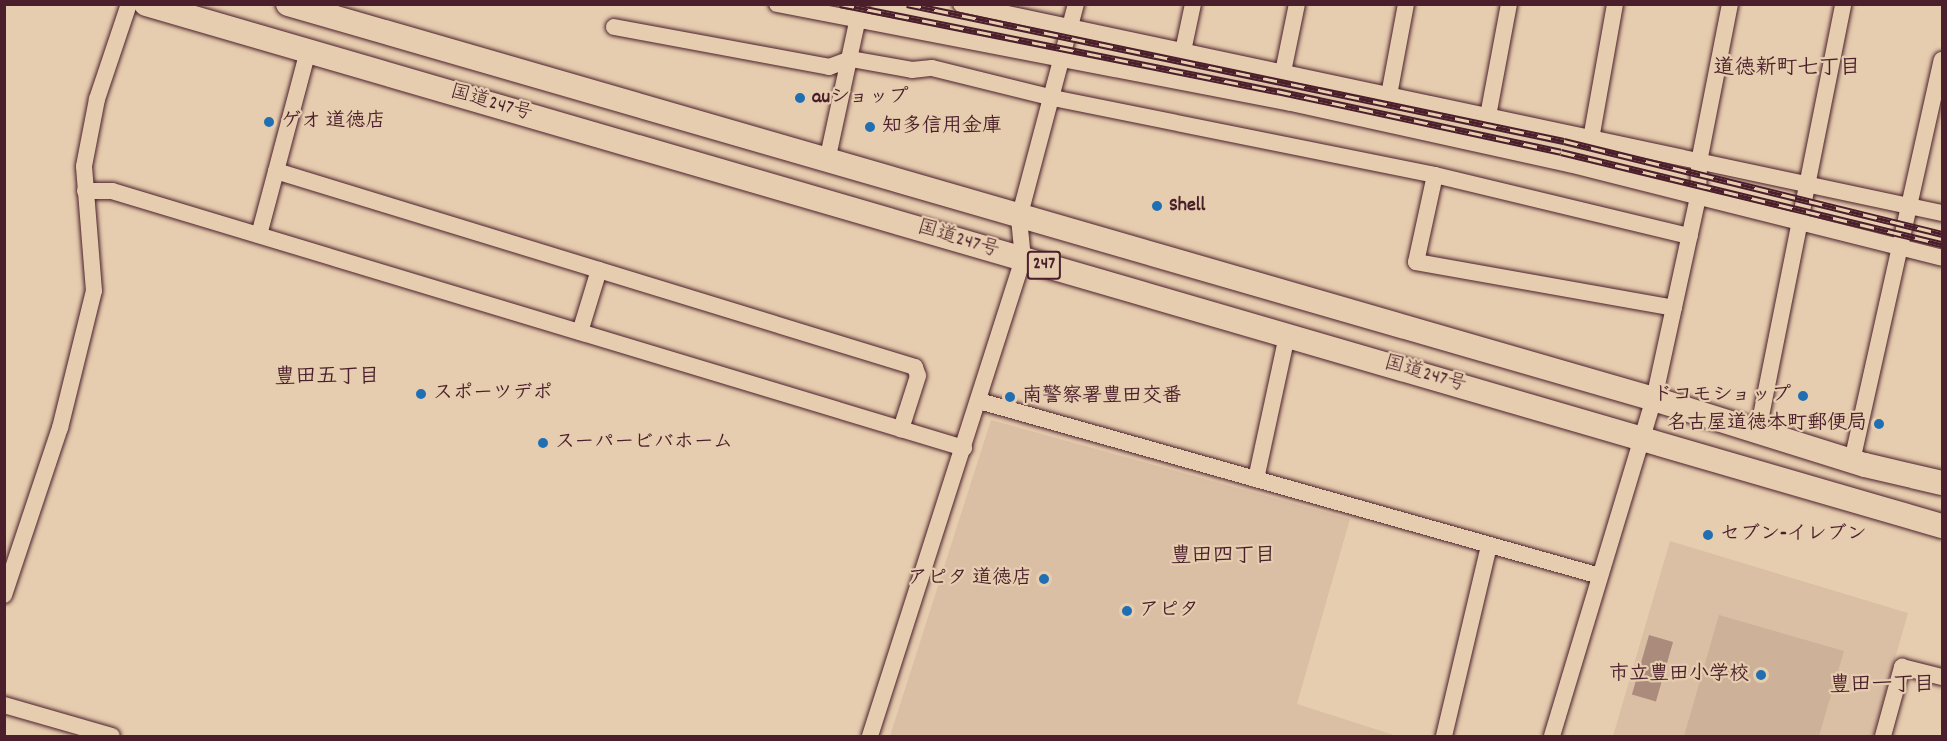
<!DOCTYPE html>
<meta charset="utf-8">
<style>
body{margin:0}
#map{position:relative;width:1947px;height:741px;overflow:hidden;background:#e7cdaf;font-family:Dekko,"Klee One",sans-serif}
div>[style]{position:absolute}
[style*='--x']{left:calc(var(--x)*1px);top:calc(var(--y)*1px);width:calc(var(--w)*1px);rotate:calc(var(--a)*1deg)}
.built>*{inset:0;background:#dbbfa5}
.green>*{inset:0;background:#ceb199}
.water>*{inset:0;background:#ab8b7c;transform-origin:0 0}
.roads{filter:drop-shadow(0 0 2px #4a1f2b) drop-shadow(0 0 2px #4a1f2b)}
.minor>*{height:16px;margin:-8px;padding:0 8px;transform-origin:8px;border-radius:8px;background:#e7cdaf}
.highway>*{height:24px;margin:-12px;padding:0 12px;transform-origin:12px;border-radius:12px;background:#e7cdaf}
.rail>*{height:7px;margin-top:-3.5px;transform-origin:0;background:repeating-linear-gradient(90deg,#e7cdaf 0 14px,#4a1f2b 0 28px);box-sizing:border-box;border-block:2px solid #4a1f2b}
.dots>*{width:16px;height:16px;translate:-50% -50%;box-sizing:border-box;border:3px solid #e7cdaf;border-radius:50%}
span{translate:-50% -50%;white-space:nowrap;text-align:center;line-height:1.15;-webkit-text-stroke:4.5px #e7cdaf;paint-order:stroke}
.shield-label span{padding:2px 4px;background:#e7cdaf;border:2px solid;border-radius:4px;-webkit-text-stroke-width:0}
.shield-label{font-size:18px;color:#4a1f2b;font-weight:700}
.poi-label{font-size:20px;color:#4a1f2b;font-weight:700}
.left{translate:0 -50%;text-align:left}
.right{translate:-100% -50%;text-align:right}
.street-label{font-size:20px;color:#4a1f2b}
.neighbourhood-label{font-size:21px;color:#4a1f2b;font-weight:700}
.frame{position:absolute;inset:0;border:6px solid #4a1f2b;pointer-events:none}
</style>
<div id="map">
<div class="built">
<i style="clip-path:polygon(991px 420px,1350px 519px,1297px 704px,1397px 736px,890px 736px)"></i>
<i style="clip-path:polygon(1670px 541px,1908px 613px,1873px 736px,1613px 736px)"></i>
</div>
<div class="green">
<i style="clip-path:polygon(1719px 615px,1844px 651px,1819px 736px,1684px 736px)"></i>
</div>
<div class="water">
<i style="left:1649px;top:635px;width:25px;height:62px;rotate:16deg"></i>
</div>
<div class="roads">
<div class="minor">
<i style="--x:777;--y:4;--w:523;--a:10.9"></i>
<i style="--x:1291;--y:103;--w:285;--a:12.4"></i>
<i style="--x:1569;--y:164;--w:385;--a:14.1"></i>
<i style="--x:961;--y:4;--w:1003;--a:12.03"></i>
<i style="--x:614;--y:27;--w:219;--a:10.5"></i>
<i style="--x:829;--y:67;--w:23;--a:-20"></i>
<i style="--x:851;--y:59;--w:62;--a:10.2"></i>
<i style="--x:912;--y:70;--w:20;--a:-6"></i>
<i style="--x:932;--y:68;--w:125;--a:13.9"></i>
<i style="--x:1053;--y:98;--w:390;--a:11.4"></i>
<i style="--x:1435;--y:175;--w:89;--a:102.3"></i>
<i style="--x:1416;--y:262;--w:262;--a:10.1"></i>
<i style="--x:1183;--y:51;--w:48;--a:-78"></i>
<i style="--x:1283;--y:72;--w:69;--a:-78.4"></i>
<i style="--x:1389;--y:95;--w:93;--a:-79.4"></i>
<i style="--x:1488;--y:116;--w:114;--a:-79.4"></i>
<i style="--x:1591;--y:139;--w:137;--a:-79.9"></i>
<i style="--x:827;--y:161;--w:161;--a:-77.8"></i>
<i style="--x:276;--y:171;--w:668;--a:17.05"></i>
<i style="--x:915;--y:367;--w:9;--a:72"></i>
<i style="--x:918;--y:376;--w:56;--a:107.8"></i>
<i style="--x:1435;--y:175;--w:262;--a:13.5"></i>
<i style="--x:85;--y:191;--w:27;--a:0"></i>
<i style="--x:112;--y:191;--w:890;--a:16.79"></i>
<i style="--x:259;--y:235;--w:190;--a:-75.1"></i>
<i style="--x:580;--y:332;--w:65;--a:-73"></i>
<i style="--x:979;--y:401;--w:645;--a:15.74"></i>
<i style="--x:1758;--y:431;--w:435;--a:-78.7"></i>
<i style="--x:1852;--y:461;--w:411;--a:-77.4"></i>
<i style="--x:1256;--y:479;--w:146;--a:-77.8"></i>
<i style="--x:4;--y:595;--w:176;--a:-71.5"></i>
<i style="--x:60;--y:428;--w:141;--a:-76.1"></i>
<i style="--x:94;--y:291;--w:125;--a:-94.6"></i>
<i style="--x:84;--y:166;--w:68;--a:-79"></i>
<i style="--x:97;--y:99;--w:100;--a:-71.4"></i>
<i style="--x:4;--y:705;--w:112;--a:16"></i>
<i style="--x:870;--y:736;--w:501;--a:-72.22"></i>
<i style="--x:1023;--y:259;--w:41;--a:-95.6"></i>
<i style="--x:1019;--y:218;--w:221;--a:-75.1"></i>
<i style="--x:1444;--y:736;--w:196;--a:-76.7"></i>
<i style="--x:1552;--y:736;--w:352;--a:-73.2"></i>
<i style="--x:1654;--y:399;--w:207;--a:-77.7"></i>
<i style="--x:1698;--y:197;--w:35;--a:-88"></i>
<i style="--x:1699;--y:162;--w:161;--a:-78.9"></i>
<i style="--x:1883;--y:736;--w:72;--a:-74.6"></i>
<i style="--x:1902;--y:667;--w:41;--a:14"></i>
</div>
<div class="highway">
<i style="--x:146;--y:4;--w:1870;--a:16.21"></i>
<i style="--x:288;--y:4;--w:1422;--a:16.13"></i>
<i style="--x:1654;--y:399;--w:221;--a:17.4"></i>
<i style="--x:1865;--y:465;--w:79;--a:13.2"></i>
</div>
</div>
<div class="rail">
<i style="--x:840;--y:4;--w:446;--a:11.3"></i>
<i style="--x:1277;--y:91;--w:290;--a:12.1"></i>
<i style="--x:1561;--y:152;--w:392;--a:13.6"></i>
<i style="--x:907;--y:4;--w:671;--a:11.78"></i>
<i style="--x:1564;--y:141;--w:389;--a:13.8"></i>
</div>
<div class="dots">
<i style="left:800px;top:98px;background:#1f6fb2"></i>
<i style="left:269px;top:122px;background:#1f6fb2"></i>
<i style="left:870px;top:127px;background:#1f6fb2"></i>
<i style="left:1157px;top:206px;background:#1f6fb2"></i>
<i style="left:421px;top:394px;background:#1f6fb2"></i>
<i style="left:1803px;top:396px;background:#1f6fb2"></i>
<i style="left:1010px;top:397px;background:#1f6fb2"></i>
<i style="left:1879px;top:424px;background:#1f6fb2"></i>
<i style="left:543px;top:443px;background:#1f6fb2"></i>
<i style="left:1708px;top:535px;background:#1f6fb2"></i>
<i style="left:1044px;top:579px;background:#1f6fb2"></i>
<i style="left:1127px;top:611px;background:#1f6fb2"></i>
<i style="left:1761px;top:675px;background:#1f6fb2"></i>
</div>
<div class="shield-label">
<span style="left:1044px;top:265px">247</span>
</div>
<div class="poi-label">
<span class="left" style="left:812px;top:98px">auショップ</span>
<span class="left" style="left:281px;top:122px">ゲオ 道徳店</span>
<span class="left" style="left:882px;top:127px">知多信用金庫</span>
<span class="left" style="left:1169px;top:206px">Shell</span>
<span class="left" style="left:433px;top:394px">スポーツデポ</span>
<span class="right" style="left:1791px;top:396px">ドコモショップ</span>
<span class="left" style="left:1022px;top:397px">南警察署豊田交番</span>
<span class="right" style="left:1867px;top:424px">名古屋道徳本町郵便局</span>
<span class="left" style="left:555px;top:443px">スーパービバホーム</span>
<span class="left" style="left:1720px;top:535px">セブン-イレブン</span>
<span class="right" style="left:1032px;top:579px">アピタ 道徳店</span>
<span class="left" style="left:1139px;top:611px">アピタ</span>
<span class="right" style="left:1749px;top:675px">市立豊田小学校</span>
</div>
<div class="street-label">
<span style="left:491px;top:104px;rotate:16deg">国道247号</span>
<span style="left:958px;top:240px;rotate:17deg">国道247号</span>
<span style="left:1425px;top:375px;rotate:16deg">国道247号</span>
</div>
<div class="neighbourhood-label">
<span style="left:1787px;top:69px">道徳新町七丁目</span>
<span style="left:327px;top:378px">豊田五丁目</span>
<span style="left:1223px;top:557px">豊田四丁目</span>
<span style="left:1882px;top:686px">豊田一丁目</span>
</div>
<div class="frame"></div>
</div>
